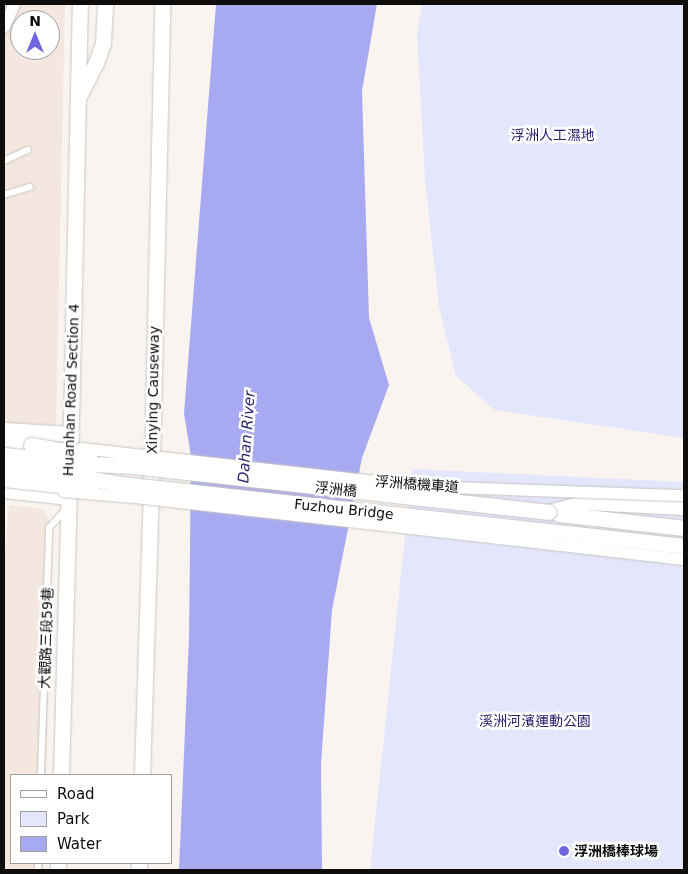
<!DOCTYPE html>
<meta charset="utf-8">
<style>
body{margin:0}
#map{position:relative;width:688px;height:874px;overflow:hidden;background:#faf4f1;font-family:"DejaVu Sans","Noto Sans TC",sans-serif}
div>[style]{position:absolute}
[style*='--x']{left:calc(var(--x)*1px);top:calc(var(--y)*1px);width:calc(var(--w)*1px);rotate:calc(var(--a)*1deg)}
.built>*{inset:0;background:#f4e7df}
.green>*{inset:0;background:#e4e6fc}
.water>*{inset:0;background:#a7aaf0}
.roads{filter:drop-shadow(0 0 1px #cbc6c2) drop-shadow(0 0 1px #cbc6c2)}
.lane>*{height:5.5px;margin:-2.75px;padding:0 2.75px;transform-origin:2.75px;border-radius:2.75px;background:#fff}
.street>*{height:11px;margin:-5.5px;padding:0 5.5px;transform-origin:5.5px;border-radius:5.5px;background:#fff}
.secondary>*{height:15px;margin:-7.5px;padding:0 7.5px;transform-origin:7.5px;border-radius:7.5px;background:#fff}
.bridges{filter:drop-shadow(0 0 1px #cbc6c2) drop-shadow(0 0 1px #cbc6c2)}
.street-bridge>*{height:11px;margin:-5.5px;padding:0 5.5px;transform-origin:5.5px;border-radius:5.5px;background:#fff}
.secondary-bridge>*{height:15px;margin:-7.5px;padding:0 7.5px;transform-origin:7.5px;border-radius:7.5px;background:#fff}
.dots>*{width:14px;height:14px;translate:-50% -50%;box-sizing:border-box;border:2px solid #fff;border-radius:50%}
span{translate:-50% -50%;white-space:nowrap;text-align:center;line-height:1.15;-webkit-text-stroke:5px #fff;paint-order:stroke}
.park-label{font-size:14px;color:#291c6c}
.street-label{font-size:14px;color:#0f0d0c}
.poi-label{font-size:14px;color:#0f0d0c;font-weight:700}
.left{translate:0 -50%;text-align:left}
.water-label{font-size:15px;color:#2a1e6e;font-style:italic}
.frame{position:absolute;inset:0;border:5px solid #0f0d0c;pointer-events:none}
.legend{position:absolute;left:10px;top:774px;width:162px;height:90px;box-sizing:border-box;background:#fff;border:1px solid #9f9e9e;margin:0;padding:6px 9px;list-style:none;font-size:15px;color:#0f0d0c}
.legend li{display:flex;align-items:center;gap:10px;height:25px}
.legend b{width:25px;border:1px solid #9f9e9e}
.north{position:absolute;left:10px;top:10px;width:50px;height:50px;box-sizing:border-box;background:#fff;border:1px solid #9f9e9e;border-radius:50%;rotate:0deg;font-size:14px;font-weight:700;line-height:20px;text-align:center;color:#0f0d0c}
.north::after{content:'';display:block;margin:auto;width:18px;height:22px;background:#6e65df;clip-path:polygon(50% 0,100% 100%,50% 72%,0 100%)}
</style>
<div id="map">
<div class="built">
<i style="clip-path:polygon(evenodd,4px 4px,65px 4px,56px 426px,4px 422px,4px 4px,20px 20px,50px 20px,50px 50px,20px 50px,20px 20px)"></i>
<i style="clip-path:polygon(9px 505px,43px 509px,53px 526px,46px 775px,11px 775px,11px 863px,44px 863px,44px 870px,4px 870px,4px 565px)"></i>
</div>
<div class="green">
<i style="clip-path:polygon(422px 4px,684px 4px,684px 438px,495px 410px,456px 376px,439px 307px,425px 180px,417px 34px)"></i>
<i style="clip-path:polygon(412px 469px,684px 482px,684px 870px,370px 870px)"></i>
</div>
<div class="water">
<i style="clip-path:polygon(216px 4px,377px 4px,362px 91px,369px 318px,389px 385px,362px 458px,332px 610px,321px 764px,322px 870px,179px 870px,189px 637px,191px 456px,184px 414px)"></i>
</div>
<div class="roads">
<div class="lane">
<i style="--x:4;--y:161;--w:26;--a:-25"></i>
<i style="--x:4;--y:195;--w:27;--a:-17"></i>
<i style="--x:41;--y:775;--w:247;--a:-88.1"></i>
<i style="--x:49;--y:528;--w:25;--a:-48"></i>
<i style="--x:38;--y:870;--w:7;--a:-90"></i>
</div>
<div class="street">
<i style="--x:4;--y:26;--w:24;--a:-66"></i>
</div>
<div class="secondary">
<i style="--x:80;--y:94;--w:35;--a:-63"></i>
<i style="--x:96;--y:63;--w:21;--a:-71"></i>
<i style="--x:103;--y:43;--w:39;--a:-87"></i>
<i style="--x:4;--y:430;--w:66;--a:3.5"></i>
<i style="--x:4;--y:441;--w:27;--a:8"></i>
<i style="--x:4;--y:490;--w:63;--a:6.3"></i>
<i style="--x:548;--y:512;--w:40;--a:-14.4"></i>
<i style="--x:587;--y:502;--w:97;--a:3"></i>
<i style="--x:559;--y:514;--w:126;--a:6.4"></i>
<i style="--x:61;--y:775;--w:397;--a:-88.4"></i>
<i style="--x:72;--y:378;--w:374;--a:-88.8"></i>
<i style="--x:142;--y:775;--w:359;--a:-88.2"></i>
<i style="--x:153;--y:416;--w:412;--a:-88.7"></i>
<i style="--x:58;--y:870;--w:7;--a:-90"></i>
<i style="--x:139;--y:870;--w:7;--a:-90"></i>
</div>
</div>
<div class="bridges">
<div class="street-bridge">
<i style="--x:81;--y:448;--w:341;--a:6.4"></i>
<i style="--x:420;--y:486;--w:264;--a:2"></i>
<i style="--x:63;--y:491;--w:72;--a:4.8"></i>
<i style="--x:135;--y:497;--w:552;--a:6.44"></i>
</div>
<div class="secondary-bridge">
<i style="--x:31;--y:445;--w:59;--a:9.8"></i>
<i style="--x:4;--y:455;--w:83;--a:6.2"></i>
<i style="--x:87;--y:464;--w:37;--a:2"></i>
<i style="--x:124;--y:465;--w:427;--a:6.3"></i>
<i style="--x:4;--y:468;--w:65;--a:6.1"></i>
<i style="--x:69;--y:475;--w:53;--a:9.8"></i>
<i style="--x:121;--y:484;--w:566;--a:6.28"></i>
<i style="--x:4;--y:479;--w:64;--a:6.2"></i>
<i style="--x:68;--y:486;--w:24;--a:-2"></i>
</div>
</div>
<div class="dots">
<i style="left:564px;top:851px;background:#6e65df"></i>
</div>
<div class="park-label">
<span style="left:553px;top:135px">浮洲人工濕地</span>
<span style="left:535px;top:721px">溪洲河濱運動公園</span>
</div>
<div class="street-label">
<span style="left:71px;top:390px;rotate:-88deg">Huanhan Road Section 4</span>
<span style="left:153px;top:390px;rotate:-89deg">Xinying Causeway</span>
<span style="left:417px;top:484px;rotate:4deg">浮洲橋機車道</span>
<span style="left:336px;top:489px;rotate:6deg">浮洲橋</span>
<span style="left:344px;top:509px;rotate:6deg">Fuzhou Bridge</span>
<span style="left:46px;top:638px;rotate:-88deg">大觀路三段59巷</span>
</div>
<div class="poi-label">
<span class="left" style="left:574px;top:851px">浮洲橋棒球場</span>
</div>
<div class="water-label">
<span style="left:247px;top:437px;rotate:-86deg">Dahan River</span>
</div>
<div class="frame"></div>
<ul class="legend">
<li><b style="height:6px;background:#fff"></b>Road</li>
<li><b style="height:14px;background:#e4e6fc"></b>Park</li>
<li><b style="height:14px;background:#a7aaf0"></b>Water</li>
</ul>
<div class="north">N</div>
</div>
